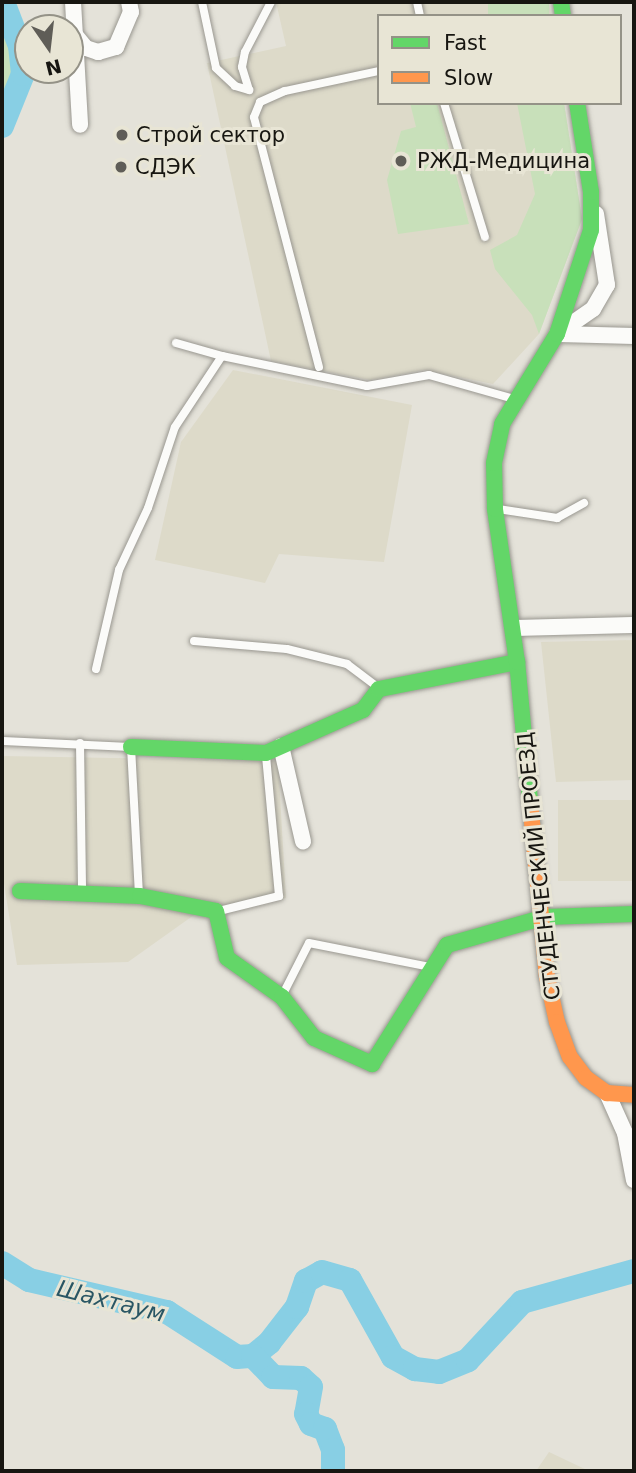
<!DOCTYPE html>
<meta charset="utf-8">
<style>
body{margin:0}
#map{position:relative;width:636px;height:1473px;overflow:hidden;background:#e4e2d9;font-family:"DejaVu Sans",sans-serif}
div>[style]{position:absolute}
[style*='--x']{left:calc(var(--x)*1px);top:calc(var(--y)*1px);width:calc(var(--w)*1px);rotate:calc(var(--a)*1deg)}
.built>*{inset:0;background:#dddac9;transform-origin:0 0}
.green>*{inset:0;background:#c8e0ba;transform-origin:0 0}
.river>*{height:24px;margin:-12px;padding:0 12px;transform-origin:12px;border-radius:12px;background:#88cfe4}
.roads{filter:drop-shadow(0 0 2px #999790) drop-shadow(0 0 2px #999790)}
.lane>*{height:8px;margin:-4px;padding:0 4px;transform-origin:4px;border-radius:4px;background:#fbfbf9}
.street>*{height:16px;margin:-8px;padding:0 8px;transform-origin:8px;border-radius:8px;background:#fbfbf9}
.fast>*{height:16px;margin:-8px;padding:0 8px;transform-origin:8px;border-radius:8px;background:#63d668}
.slow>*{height:16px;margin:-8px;padding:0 8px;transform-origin:8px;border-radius:8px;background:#ff974d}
.dots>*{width:19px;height:19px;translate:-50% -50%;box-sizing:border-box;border:4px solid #e8e5d5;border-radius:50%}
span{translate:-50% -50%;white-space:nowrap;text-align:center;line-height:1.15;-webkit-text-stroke:6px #e8e5d5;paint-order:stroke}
.poi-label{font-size:21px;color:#171611}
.left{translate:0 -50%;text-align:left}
.street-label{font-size:21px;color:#171611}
.water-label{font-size:23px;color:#295664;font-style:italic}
.frame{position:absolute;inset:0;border:4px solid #171611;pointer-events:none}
.legend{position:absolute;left:377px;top:14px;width:245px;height:91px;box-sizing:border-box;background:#e8e5d5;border:2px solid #949287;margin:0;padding:9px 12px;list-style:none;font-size:21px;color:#171611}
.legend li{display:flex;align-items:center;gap:14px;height:35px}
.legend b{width:35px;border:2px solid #949287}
.north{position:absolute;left:14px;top:14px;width:70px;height:70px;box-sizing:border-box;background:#e8e5d5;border:2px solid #949287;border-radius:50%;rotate:166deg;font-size:19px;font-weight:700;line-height:28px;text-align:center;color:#171611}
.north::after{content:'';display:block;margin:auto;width:24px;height:32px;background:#5f5d57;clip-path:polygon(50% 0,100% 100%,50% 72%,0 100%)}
</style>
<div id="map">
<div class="built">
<i style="clip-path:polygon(276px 2px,549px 2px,551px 16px,379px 16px,379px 103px,564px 103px,582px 219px,539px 334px,493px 384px,424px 370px,370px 380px,271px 361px,207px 63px,286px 46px)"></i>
<i style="clip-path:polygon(233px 370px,412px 405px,384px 562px,279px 554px,265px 583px,155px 560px,181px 442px)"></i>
<i style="clip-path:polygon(634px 640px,634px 780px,556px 782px,541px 642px)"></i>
<i style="clip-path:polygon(2px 756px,278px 761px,286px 898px,194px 915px,128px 962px,17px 965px,2px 871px)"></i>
<i style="left:634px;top:800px;width:81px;height:76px;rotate:90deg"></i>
<i style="clip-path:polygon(549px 1452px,589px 1471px,536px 1471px)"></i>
</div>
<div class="green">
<i style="left:488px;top:2px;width:61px;height:15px"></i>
<i style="clip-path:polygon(2px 18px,18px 73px,2px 104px)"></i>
<i style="clip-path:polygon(410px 103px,437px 103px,469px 224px,398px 234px,387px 180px,401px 131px,416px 127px)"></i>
<i style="clip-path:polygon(517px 103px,564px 103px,582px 219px,539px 334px,532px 315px,495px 269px,490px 250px,517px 235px,535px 194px)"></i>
</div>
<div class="river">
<i style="--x:2;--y:126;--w:56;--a:-68"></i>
<i style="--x:23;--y:74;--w:28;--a:-96"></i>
<i style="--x:20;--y:46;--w:47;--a:-111.1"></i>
<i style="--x:2;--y:1263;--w:32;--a:32"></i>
<i style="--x:29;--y:1280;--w:142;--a:13.1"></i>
<i style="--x:167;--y:1312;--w:83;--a:32.7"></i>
<i style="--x:237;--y:1357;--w:16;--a:-4"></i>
<i style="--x:253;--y:1356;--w:21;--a:-39"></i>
<i style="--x:269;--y:1343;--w:46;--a:-52.1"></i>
<i style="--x:297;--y:1307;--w:28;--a:-71"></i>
<i style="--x:306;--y:1281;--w:18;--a:-29"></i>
<i style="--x:322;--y:1272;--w:29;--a:16"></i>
<i style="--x:350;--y:1280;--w:88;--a:60.8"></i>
<i style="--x:393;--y:1357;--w:25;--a:29"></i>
<i style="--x:415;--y:1369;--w:24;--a:7"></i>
<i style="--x:439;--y:1372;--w:31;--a:-22"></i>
<i style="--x:468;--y:1360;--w:79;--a:-47"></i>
<i style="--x:522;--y:1302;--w:116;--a:-15.5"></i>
<i style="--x:253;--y:1356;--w:29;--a:46"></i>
<i style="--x:273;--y:1377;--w:28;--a:2"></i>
<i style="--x:301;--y:1378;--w:13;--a:42"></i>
<i style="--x:311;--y:1387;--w:27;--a:100"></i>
<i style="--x:306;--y:1414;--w:11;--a:63"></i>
<i style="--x:311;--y:1424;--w:15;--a:20"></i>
<i style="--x:325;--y:1429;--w:22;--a:69"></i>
<i style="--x:333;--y:1450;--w:21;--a:90"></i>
</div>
<div class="roads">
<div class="lane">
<i style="--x:202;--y:2;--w:67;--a:78"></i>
<i style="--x:216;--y:68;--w:26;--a:43"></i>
<i style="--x:235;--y:86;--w:15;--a:16"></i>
<i style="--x:249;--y:90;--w:24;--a:-107"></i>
<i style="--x:242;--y:67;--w:15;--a:-79"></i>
<i style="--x:245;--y:52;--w:56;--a:-62.5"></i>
<i style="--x:417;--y:2;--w:14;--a:78"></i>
<i style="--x:444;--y:103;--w:140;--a:73"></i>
<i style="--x:176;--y:343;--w:48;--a:15.8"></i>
<i style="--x:319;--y:367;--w:258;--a:-104.6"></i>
<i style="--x:254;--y:117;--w:16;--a:-68"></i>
<i style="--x:260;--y:102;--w:27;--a:-24"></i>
<i style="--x:285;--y:91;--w:96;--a:-12"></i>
<i style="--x:498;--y:509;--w:60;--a:8.7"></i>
<i style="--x:557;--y:518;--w:31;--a:-29"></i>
<i style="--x:194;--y:641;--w:93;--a:4.9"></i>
<i style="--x:287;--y:649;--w:62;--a:14"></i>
<i style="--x:347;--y:664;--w:38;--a:37"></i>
<i style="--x:96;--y:669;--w:102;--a:-76.9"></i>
<i style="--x:119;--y:570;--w:68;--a:-64.9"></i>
<i style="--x:148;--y:508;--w:85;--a:-71.6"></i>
<i style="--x:175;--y:427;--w:85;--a:-56.5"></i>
<i style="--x:222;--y:356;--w:148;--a:11.7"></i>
<i style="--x:367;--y:386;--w:63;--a:-10.1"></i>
<i style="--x:429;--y:375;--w:88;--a:15.8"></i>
<i style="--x:2;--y:741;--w:129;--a:2.7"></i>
<i style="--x:131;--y:747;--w:147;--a:86.9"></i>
<i style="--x:80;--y:743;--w:148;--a:89.2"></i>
<i style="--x:219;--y:911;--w:62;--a:-14"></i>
<i style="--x:279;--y:896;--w:142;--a:-95.3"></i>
<i style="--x:282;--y:996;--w:59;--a:-63"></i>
<i style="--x:309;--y:943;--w:123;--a:11.2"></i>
</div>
<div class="street">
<i style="--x:73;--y:2;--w:123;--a:86.7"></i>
<i style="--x:75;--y:35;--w:17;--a:50"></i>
<i style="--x:86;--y:48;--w:13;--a:18"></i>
<i style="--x:98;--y:52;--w:19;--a:-16"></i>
<i style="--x:116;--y:47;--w:38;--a:-67"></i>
<i style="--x:131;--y:12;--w:10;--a:-101"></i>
<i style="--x:557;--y:334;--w:44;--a:-34.8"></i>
<i style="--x:593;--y:309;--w:28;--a:-60"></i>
<i style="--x:607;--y:285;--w:72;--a:-98.8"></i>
<i style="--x:559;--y:334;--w:75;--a:1.5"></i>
<i style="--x:513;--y:628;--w:121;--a:-1.4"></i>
<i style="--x:281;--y:746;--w:98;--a:77"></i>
<i style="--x:607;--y:1093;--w:44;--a:65.8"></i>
<i style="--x:625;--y:1133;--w:48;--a:79.2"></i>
</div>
<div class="fast">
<i style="--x:561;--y:2;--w:14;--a:82"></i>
<i style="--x:131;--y:747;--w:135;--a:2.5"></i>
<i style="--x:266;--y:753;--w:106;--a:-23.9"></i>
<i style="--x:363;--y:710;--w:26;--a:-53"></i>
<i style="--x:379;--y:689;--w:141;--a:-11.1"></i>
<i style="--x:530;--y:801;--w:140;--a:-95.3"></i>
<i style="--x:517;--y:662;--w:155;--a:-98.2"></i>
<i style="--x:495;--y:509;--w:46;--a:-91.2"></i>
<i style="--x:494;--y:463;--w:40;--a:-78"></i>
<i style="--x:502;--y:424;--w:105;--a:-58.6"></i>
<i style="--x:557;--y:334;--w:109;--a:-71.9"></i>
<i style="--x:591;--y:230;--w:38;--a:-90"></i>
<i style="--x:591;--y:192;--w:90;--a:-98.9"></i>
<i style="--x:20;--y:891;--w:120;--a:2.4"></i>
<i style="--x:140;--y:896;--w:77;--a:11.2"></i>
<i style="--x:216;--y:911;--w:48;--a:76.8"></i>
<i style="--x:227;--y:958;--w:67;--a:35.3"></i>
<i style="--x:282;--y:997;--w:52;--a:52"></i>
<i style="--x:314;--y:1038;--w:64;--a:24.1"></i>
<i style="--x:372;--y:1064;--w:141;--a:-57.8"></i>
<i style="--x:447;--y:945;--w:102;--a:-15.9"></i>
<i style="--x:545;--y:917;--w:89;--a:-1.9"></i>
</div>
<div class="slow">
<i style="--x:530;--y:801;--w:177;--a:84.5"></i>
<i style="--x:547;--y:977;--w:46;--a:77.5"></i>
<i style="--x:557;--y:1022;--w:37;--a:70"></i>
<i style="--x:570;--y:1057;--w:26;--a:53"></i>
<i style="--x:586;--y:1078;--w:26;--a:36"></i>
<i style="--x:607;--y:1093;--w:27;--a:4"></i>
</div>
</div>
<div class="dots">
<i style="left:122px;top:135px;background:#5f5d57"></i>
<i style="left:401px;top:161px;background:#5f5d57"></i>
<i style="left:121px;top:167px;background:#5f5d57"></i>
</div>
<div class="poi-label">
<span class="left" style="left:136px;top:135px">Строй сектор</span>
<span class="left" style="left:417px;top:161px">РЖД-Медицина</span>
<span class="left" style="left:135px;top:167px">СДЭК</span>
</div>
<div class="street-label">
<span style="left:539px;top:866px;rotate:-96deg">СТУДЕНЧЕСКИЙ ПРОЕЗД</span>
</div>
<div class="water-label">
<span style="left:111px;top:1301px;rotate:14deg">Шахтаум</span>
</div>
<div class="frame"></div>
<ul class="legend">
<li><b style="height:9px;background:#63d668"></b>Fast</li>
<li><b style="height:9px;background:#ff974d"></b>Slow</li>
</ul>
<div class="north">N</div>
</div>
